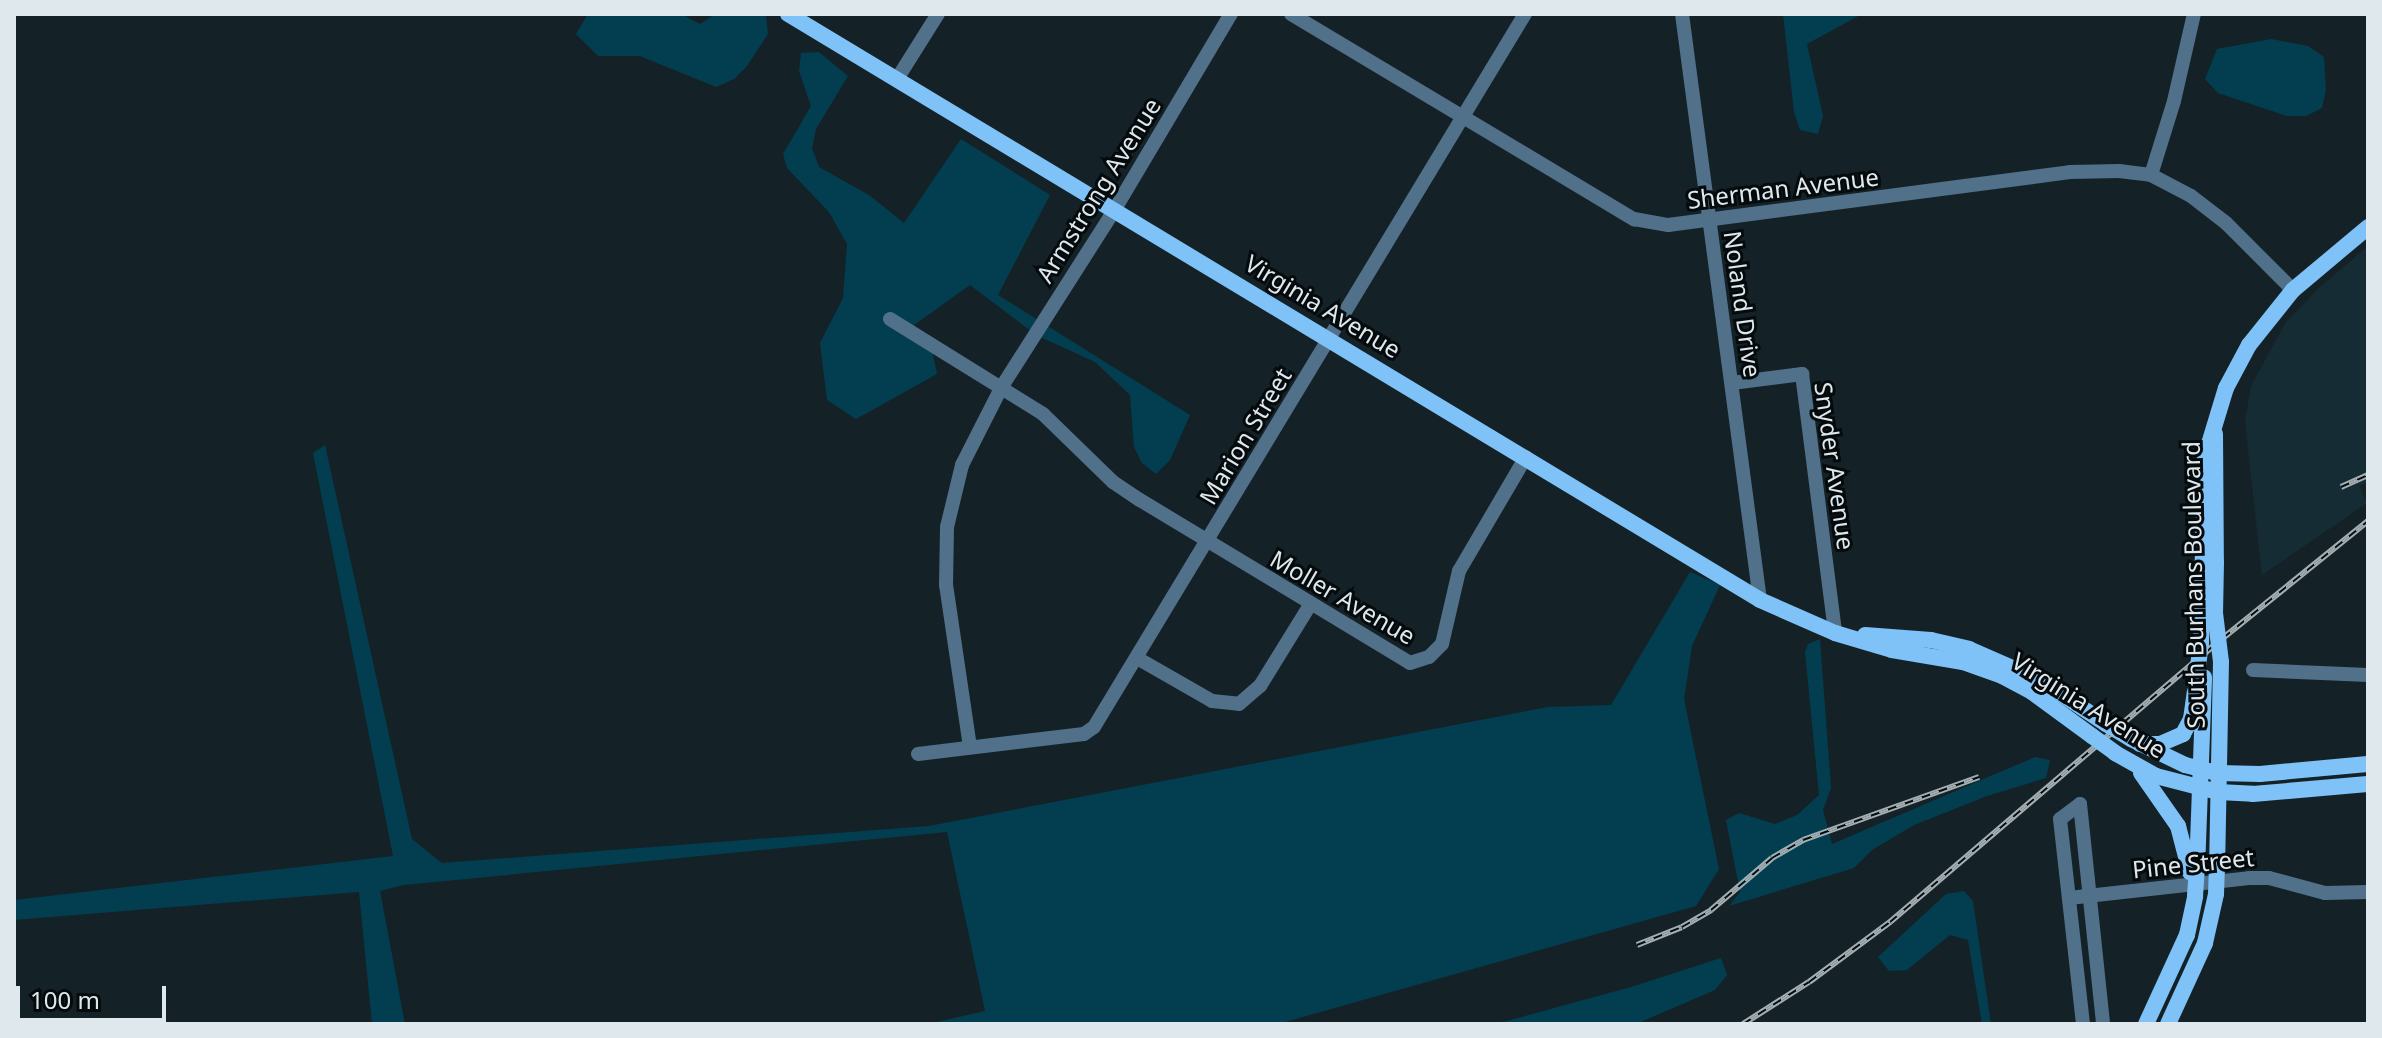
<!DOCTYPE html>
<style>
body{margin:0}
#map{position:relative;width:2382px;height:1038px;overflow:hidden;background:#142228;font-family:"Noto Sans",sans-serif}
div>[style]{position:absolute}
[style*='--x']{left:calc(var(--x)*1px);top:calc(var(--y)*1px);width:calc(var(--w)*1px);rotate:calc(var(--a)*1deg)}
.built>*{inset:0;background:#162c34}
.green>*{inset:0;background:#023e50}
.minor>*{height:14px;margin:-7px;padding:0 7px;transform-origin:7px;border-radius:7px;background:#517089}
.major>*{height:16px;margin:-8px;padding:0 8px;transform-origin:8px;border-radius:8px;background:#7ec2f7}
.rail>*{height:6px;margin-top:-3px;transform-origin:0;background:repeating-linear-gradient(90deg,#050a0d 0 9px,#a4afb3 0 18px);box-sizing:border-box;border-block:2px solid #a4afb3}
.major-bridge>*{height:16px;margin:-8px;padding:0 8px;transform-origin:8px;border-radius:8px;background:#7ec2f7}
span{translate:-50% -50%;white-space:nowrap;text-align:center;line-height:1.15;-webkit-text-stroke:6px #050a0d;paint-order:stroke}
.street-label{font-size:24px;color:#dfe8ec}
.frame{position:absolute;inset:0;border:16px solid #dfe8ec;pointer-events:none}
.scale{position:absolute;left:16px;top:986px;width:150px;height:36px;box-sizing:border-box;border:4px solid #dfe8ec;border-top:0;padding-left:10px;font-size:24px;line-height:28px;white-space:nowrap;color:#dfe8ec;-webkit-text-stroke:6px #050a0d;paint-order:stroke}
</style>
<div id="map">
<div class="built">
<i style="clip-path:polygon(2368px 246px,2368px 482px,2359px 486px,2367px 503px,2262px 575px,2245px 422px,2251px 386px,2286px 322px,2321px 286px)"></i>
</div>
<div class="green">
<i style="clip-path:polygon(588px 14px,681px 14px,700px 24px,715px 14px,766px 16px,768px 34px,747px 66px,734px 79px,716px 87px,640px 56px,598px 56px,576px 34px)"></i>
<i style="clip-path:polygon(1783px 14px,1862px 14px,1807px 44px,1823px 116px,1818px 134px,1800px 130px,1794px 112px)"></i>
<i style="clip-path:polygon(2271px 39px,2308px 46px,2324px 57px,2326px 90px,2322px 108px,2306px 116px,2287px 116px,2218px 93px,2205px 79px,2217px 49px)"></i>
<i style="clip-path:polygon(819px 52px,848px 76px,816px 129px,812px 148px,819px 167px,869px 195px,904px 223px,961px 139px,1050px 195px,998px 295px,1190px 415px,1170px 460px,1156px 474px,1142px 463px,1134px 447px,1130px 395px,1095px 362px,1036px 335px,970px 285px,914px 325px,932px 350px,937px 374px,856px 419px,827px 400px,820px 343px,843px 298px,847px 244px,829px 212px,787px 168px,783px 154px,811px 106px,799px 71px,801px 53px)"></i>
<i style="clip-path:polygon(325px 445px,412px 839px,442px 863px,929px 826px,1548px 707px,1611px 705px,1690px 572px,1720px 585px,1692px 646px,1684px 699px,1719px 869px,1696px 906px,1278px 1024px,928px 1024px,985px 1011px,947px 832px,404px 885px,380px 891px,405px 1024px,372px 1024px,359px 892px,14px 920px,14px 900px,393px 856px,313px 453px)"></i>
<i style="clip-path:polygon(1820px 639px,1831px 788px,1823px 810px,1832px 844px,2035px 757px,2050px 760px,2046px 778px,1987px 796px,1914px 825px,1872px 850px,1854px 868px,1729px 906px,1740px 892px,1726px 820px,1739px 813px,1775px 824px,1797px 815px,1819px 795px,1805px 652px,1808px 644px)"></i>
<i style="clip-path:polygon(1964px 891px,1973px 901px,1991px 1024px,1982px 1024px,1968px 940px,1950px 935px,1907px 970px,1889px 971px,1878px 957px,1946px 894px)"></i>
<i style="clip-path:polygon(1721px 958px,1727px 975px,1715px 990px,1636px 1024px,1496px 1024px,1631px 987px)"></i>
</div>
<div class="minor">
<i style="--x:1291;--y:14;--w:400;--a:30.9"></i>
<i style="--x:1634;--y:219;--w:35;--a:10"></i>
<i style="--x:1668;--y:225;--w:405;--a:-7.5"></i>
<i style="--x:2070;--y:172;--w:49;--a:-1.2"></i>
<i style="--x:2119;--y:171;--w:32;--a:7"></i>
<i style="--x:2151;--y:175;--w:45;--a:27.7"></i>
<i style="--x:2191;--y:196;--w:44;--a:37.6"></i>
<i style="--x:2226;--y:223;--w:95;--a:45"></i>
<i style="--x:1682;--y:14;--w:591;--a:82.42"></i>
<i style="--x:897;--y:79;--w:77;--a:-57.8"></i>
<i style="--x:2151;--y:175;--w:77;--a:-72.7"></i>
<i style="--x:2174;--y:101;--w:89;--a:-77.1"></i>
<i style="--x:890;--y:319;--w:180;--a:31.8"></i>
<i style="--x:1043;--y:414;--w:98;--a:44.2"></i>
<i style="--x:1113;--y:482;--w:32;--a:34"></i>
<i style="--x:1140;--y:500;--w:315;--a:31.1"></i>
<i style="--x:1410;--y:663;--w:20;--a:-18"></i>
<i style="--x:1429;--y:657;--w:18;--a:-45"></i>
<i style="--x:1442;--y:644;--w:75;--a:-76.9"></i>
<i style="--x:1459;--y:571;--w:132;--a:-59.6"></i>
<i style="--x:1732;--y:383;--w:71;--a:-7.3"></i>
<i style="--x:1802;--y:374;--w:261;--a:82.7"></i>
<i style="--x:1137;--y:658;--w:86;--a:29.8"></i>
<i style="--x:1212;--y:701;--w:27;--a:6"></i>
<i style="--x:1239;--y:704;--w:28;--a:-41"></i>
<i style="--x:1260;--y:686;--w:95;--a:-58.3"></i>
<i style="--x:2253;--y:670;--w:115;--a:2.5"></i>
<i style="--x:970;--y:747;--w:164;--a:-98.4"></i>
<i style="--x:946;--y:585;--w:58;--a:-89"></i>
<i style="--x:947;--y:527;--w:64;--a:-76.4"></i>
<i style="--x:962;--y:465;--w:86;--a:-63.1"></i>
<i style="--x:1001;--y:388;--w:212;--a:-57.5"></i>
<i style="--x:1115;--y:209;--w:227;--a:-59.3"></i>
<i style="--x:918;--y:754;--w:167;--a:-6.9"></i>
<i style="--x:1084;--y:734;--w:12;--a:-35"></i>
<i style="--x:1094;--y:727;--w:833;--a:-58.85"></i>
<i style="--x:2080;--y:804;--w:25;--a:143"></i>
<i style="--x:2060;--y:819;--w:206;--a:83.6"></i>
<i style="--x:2080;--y:804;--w:221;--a:84"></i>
<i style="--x:2069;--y:898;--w:181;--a:-6.3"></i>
<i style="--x:2249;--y:878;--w:20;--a:0"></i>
<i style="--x:2269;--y:878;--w:58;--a:15"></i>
<i style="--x:2325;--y:893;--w:43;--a:-1.3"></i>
</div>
<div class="major">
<i style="--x:788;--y:14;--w:1135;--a:31.08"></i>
<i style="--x:1760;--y:600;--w:82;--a:23.7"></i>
<i style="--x:1835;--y:633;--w:59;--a:16.6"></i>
<i style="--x:1892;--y:650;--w:72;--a:9.6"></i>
<i style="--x:1963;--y:662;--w:41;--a:19.7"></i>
<i style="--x:2002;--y:676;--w:34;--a:28"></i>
<i style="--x:2032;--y:692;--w:74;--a:36.3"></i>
<i style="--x:2215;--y:434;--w:128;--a:89.6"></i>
<i style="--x:1865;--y:635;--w:66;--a:4.3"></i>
<i style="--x:1931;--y:640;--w:39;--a:13"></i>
<i style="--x:1969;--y:649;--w:80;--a:23.7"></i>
<i style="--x:2042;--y:681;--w:77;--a:33.9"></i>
<i style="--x:2201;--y:645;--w:188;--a:-88.8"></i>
<i style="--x:2205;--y:457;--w:72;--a:-73.1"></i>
<i style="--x:2226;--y:388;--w:49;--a:-61.9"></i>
<i style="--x:2249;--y:345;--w:70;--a:-51.3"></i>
<i style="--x:2293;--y:290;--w:98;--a:-40"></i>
<i style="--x:2131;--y:739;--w:60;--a:25.7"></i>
<i style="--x:2185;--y:765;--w:34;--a:14"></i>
<i style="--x:2218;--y:773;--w:42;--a:1.4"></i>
<i style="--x:2260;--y:774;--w:108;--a:-5.3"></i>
<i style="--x:2140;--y:744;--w:20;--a:0"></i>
<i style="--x:2160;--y:744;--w:25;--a:-23"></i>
<i style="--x:2183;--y:734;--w:17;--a:-62"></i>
<i style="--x:2191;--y:719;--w:27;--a:-82"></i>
<i style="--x:2115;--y:753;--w:47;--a:29.3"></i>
<i style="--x:2156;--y:776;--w:64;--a:14.5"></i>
<i style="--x:2218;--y:792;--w:35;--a:3"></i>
<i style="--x:2253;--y:794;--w:115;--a:-5"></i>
<i style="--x:2141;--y:773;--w:65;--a:55.1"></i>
<i style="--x:2178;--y:826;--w:48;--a:75.4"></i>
<i style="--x:2197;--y:870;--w:193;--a:-87.9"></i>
<i style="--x:2217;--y:870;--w:208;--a:-88.9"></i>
<i style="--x:2146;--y:1024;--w:98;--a:-65.3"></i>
<i style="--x:2187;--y:935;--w:40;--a:-78"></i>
<i style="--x:2168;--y:1024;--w:89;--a:-65.4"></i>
<i style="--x:2205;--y:943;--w:50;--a:-77.3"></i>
</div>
<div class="rail">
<i style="--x:2341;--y:487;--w:30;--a:-24"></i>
<i style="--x:1637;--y:945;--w:48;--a:-21.8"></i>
<i style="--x:1682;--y:927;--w:34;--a:-30"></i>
<i style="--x:1711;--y:910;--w:80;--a:-40.4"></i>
<i style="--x:1772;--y:858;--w:36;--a:-30"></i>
<i style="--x:1803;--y:840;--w:187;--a:-19.7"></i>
<i style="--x:1743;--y:1024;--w:78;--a:-32.5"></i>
<i style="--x:1809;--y:982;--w:101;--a:-36.5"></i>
<i style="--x:1890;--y:922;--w:438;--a:-40.5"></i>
<i style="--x:2223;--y:638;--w:186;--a:-38.9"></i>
</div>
<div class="major-bridge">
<i style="--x:2216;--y:562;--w:51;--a:91.1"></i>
<i style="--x:2215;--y:613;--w:49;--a:83"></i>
<i style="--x:2196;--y:683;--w:38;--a:-83"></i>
<i style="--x:2106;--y:724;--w:29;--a:31"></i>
<i style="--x:2092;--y:736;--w:29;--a:36"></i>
<i style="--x:2216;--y:894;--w:24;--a:-88"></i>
<i style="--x:2195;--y:896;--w:26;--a:-86"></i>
</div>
<div class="street-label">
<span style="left:1783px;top:188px;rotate:-7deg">Sherman Avenue</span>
<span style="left:1098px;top:190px;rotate:-58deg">Armstrong Avenue</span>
<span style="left:1743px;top:304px;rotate:82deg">Noland Drive</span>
<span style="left:1323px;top:306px;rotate:31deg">Virginia Avenue</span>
<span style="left:1245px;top:436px;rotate:-59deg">Marion Street</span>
<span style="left:1835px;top:466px;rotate:82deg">Snyder Avenue</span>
<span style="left:2193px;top:585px;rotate:-91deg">South Burhans Boulevard</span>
<span style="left:1343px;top:597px;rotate:30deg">Moller Avenue</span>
<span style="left:2089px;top:705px;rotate:32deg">Virginia Avenue</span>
<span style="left:2193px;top:863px;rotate:-6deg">Pine Street</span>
</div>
<div class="frame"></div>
<div class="scale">100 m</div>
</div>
